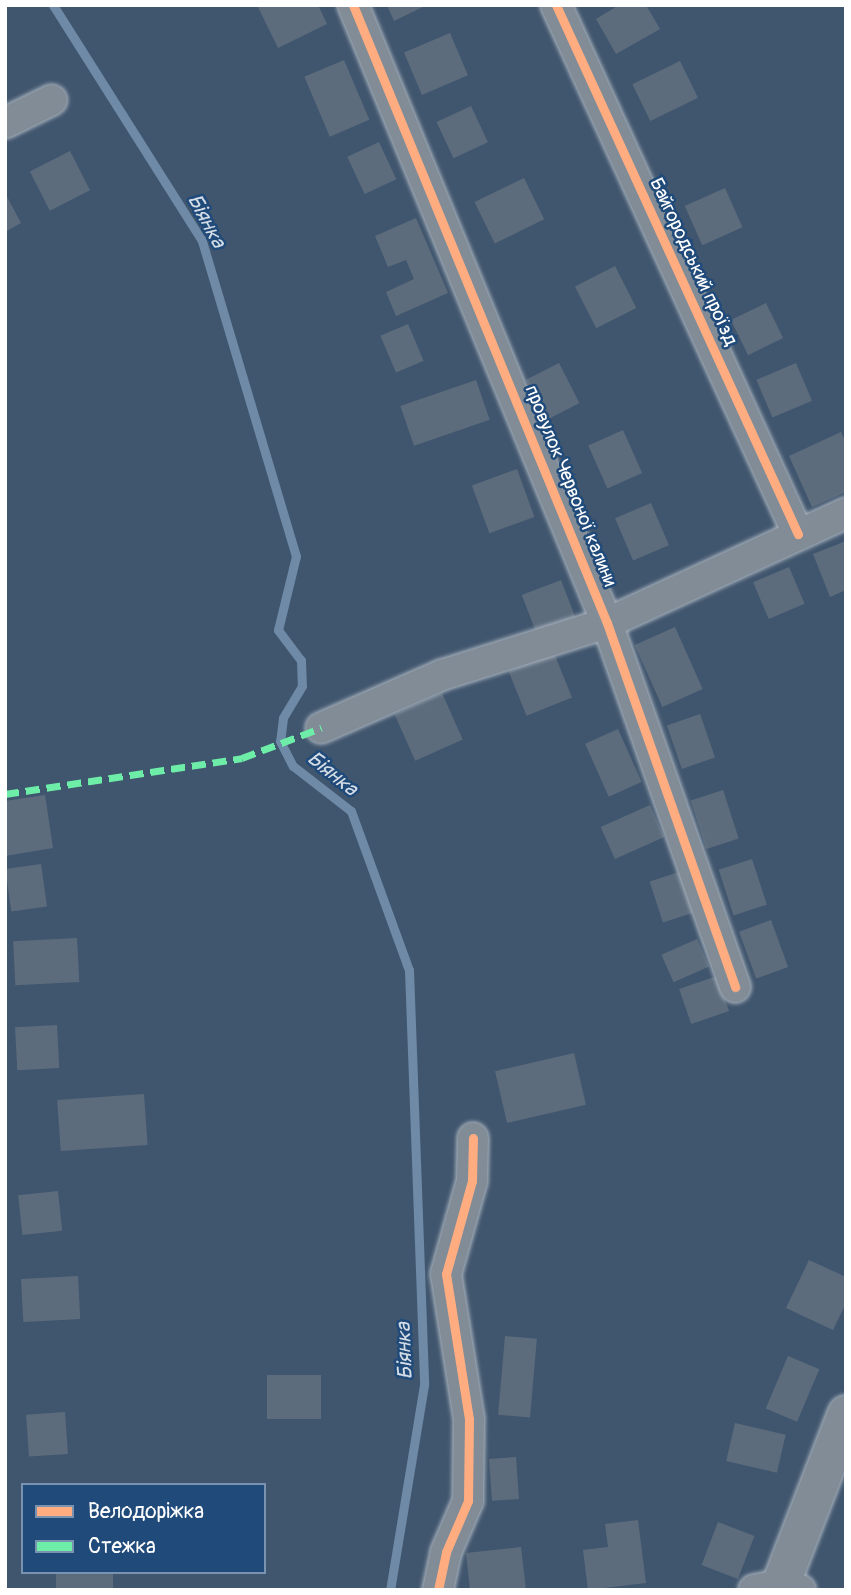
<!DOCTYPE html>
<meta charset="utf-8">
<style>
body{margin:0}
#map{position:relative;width:851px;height:1595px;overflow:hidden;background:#40566e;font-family:Pangolin,sans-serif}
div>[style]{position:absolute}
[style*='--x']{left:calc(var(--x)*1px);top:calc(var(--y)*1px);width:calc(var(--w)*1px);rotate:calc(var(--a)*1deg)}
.stream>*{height:9px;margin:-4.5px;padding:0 4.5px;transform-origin:4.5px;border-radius:4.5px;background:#6f8aa7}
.building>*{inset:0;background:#5c6c7d;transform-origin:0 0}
.roads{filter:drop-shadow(0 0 2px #a9b3be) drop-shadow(0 0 2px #a9b3be)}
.minor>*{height:30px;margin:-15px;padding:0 15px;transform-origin:15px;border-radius:15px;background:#818c97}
.tertiary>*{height:37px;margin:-18.5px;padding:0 18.5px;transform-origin:18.5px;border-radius:18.5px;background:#818c97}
.quiet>*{height:7px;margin-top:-3.5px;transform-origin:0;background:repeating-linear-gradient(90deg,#6deda7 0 14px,transparent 0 21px)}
.cycleway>*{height:9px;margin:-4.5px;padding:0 4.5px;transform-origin:4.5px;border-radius:4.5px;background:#ffac80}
span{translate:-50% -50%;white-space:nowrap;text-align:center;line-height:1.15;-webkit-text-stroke:5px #1f4a7a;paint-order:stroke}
.street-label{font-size:19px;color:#fff}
.water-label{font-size:21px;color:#d5dde6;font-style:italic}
.frame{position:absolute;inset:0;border:7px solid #fff;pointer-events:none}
.legend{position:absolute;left:21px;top:1483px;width:245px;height:91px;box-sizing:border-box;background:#1f4a7a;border:2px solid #7992af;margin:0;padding:9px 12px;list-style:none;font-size:21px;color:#fff}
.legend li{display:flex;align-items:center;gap:14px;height:35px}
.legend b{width:35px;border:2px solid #7992af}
</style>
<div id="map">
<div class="stream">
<i style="--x:53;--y:5;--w:279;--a:57.7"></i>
<i style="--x:202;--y:241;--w:329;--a:73.4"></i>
<i style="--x:296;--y:556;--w:76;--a:103.7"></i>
<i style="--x:278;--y:630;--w:38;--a:53"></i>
<i style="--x:301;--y:660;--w:26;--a:88"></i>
<i style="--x:302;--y:686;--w:37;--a:121"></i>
<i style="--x:283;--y:718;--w:23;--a:97"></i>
<i style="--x:280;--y:741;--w:28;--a:63"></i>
<i style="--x:293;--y:766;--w:73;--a:37.8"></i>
<i style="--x:351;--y:811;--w:169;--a:70"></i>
<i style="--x:409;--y:970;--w:415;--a:87.9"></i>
<i style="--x:424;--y:1385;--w:208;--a:99.4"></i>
</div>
<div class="building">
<i style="clip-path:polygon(257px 5px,318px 5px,327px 24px,278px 48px)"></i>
<i style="clip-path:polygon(387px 5px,427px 5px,394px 21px)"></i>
<i style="clip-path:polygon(619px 5px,646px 5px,660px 29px,616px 54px,596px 19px)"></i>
<i style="left:450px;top:33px;width:46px;height:50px;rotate:67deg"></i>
<i style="left:344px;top:60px;width:65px;height:43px;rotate:67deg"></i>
<i style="left:680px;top:61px;width:41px;height:53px;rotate:64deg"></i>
<i style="left:471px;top:106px;width:40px;height:38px;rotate:65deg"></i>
<i style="left:379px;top:142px;width:41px;height:35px;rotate:65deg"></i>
<i style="left:70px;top:151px;width:44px;height:45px;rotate:63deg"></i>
<i style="left:524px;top:178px;width:46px;height:55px;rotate:64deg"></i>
<i style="left:725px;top:188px;width:43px;height:44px;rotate:66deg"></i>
<i style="clip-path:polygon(5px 193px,21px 223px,5px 232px)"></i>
<i style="clip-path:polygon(416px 218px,448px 293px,396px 316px,386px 292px,414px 279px,406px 260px,388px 267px,375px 236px)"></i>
<i style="left:615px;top:266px;width:47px;height:45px;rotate:63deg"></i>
<i style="left:766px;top:303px;width:39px;height:39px;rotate:64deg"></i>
<i style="left:408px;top:324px;width:40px;height:30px;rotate:67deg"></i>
<i style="left:559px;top:363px;width:45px;height:37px;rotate:63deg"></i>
<i style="left:796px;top:363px;width:41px;height:43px;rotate:67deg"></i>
<i style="left:476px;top:380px;width:42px;height:80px;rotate:71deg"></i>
<i style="left:623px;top:430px;width:47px;height:38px;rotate:66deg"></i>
<i style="clip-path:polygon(841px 432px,846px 443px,846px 492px,812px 507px,789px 456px)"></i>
<i style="left:517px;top:469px;width:51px;height:48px;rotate:70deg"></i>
<i style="left:651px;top:503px;width:46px;height:39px;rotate:67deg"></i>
<i style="clip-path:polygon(846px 541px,846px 590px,830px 597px,813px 554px)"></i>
<i style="left:789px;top:567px;width:40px;height:39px;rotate:67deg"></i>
<i style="left:561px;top:580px;width:44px;height:42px;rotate:69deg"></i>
<i style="left:675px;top:627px;width:68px;height:44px;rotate:66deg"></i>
<i style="left:554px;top:653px;width:48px;height:49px;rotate:68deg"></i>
<i style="left:442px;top:693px;width:51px;height:52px;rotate:66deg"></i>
<i style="left:700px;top:714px;width:46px;height:35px;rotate:71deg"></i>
<i style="left:618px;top:729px;width:58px;height:36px;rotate:66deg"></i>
<i style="left:723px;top:790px;width:51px;height:34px;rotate:72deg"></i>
<i style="clip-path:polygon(45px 795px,53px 848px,5px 856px,5px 801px)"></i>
<i style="left:650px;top:805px;width:35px;height:54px;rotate:66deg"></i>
<i style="left:752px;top:859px;width:48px;height:35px;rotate:72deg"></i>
<i style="left:41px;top:864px;width:43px;height:36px;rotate:82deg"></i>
<i style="left:682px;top:871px;width:43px;height:34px;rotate:72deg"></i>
<i style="left:771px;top:920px;width:50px;height:34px;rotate:70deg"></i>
<i style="left:77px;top:938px;width:44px;height:64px;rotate:87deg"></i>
<i style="left:697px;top:939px;width:30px;height:39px;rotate:66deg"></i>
<i style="left:717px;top:976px;width:37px;height:40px;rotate:71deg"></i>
<i style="left:57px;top:1025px;width:43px;height:42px;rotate:87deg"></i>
<i style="left:574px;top:1053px;width:53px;height:81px;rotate:77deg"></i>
<i style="left:144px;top:1094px;width:51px;height:87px;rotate:86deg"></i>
<i style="left:58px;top:1191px;width:40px;height:40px;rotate:84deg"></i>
<i style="clip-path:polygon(809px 1260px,846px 1277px,846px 1303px,833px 1330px,786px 1308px)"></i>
<i style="left:78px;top:1276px;width:43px;height:57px;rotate:87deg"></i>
<i style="left:505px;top:1336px;width:32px;height:79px;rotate:5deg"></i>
<i style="left:788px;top:1356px;width:34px;height:57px;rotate:23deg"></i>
<i style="left:267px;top:1375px;width:54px;height:44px"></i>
<i style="left:65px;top:1412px;width:42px;height:39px;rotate:86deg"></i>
<i style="left:735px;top:1423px;width:52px;height:39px;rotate:13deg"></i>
<i style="left:516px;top:1457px;width:42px;height:27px;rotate:86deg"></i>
<i style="clip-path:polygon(638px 1520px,646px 1583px,588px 1590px,583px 1550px,608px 1547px,605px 1524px)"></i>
<i style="left:718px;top:1522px;width:39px;height:46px;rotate:21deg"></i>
<i style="clip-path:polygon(521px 1547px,526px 1590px,470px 1590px,466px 1553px)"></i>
<i style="left:56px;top:1572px;width:57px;height:18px"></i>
</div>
<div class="roads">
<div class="minor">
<i style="--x:353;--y:5;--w:668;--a:67.66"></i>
<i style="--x:607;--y:623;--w:386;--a:70.6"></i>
<i style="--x:556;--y:5;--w:582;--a:65.42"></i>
<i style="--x:5;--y:123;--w:52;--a:-26.1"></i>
<i style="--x:321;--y:728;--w:132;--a:-23.7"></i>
<i style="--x:442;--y:675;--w:173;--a:-17.5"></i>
<i style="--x:607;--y:623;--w:263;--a:-24.7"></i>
<i style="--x:438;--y:1590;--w:39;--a:-78"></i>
<i style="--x:446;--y:1552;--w:56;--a:-66.7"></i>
<i style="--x:468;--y:1501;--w:82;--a:-89.3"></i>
<i style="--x:469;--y:1419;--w:147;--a:-99"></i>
<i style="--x:446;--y:1274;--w:97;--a:-74.4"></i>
<i style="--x:472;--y:1181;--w:43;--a:-88.7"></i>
<i style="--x:754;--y:1590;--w:26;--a:-11"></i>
<i style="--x:780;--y:1585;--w:21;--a:14"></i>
</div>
<div class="tertiary">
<i style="--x:778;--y:1590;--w:189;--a:-68.9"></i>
</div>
</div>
<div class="quiet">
<i style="--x:5;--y:794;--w:240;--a:-8.6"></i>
<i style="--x:242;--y:758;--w:85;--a:-20.8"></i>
</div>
<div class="cycleway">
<i style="--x:353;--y:5;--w:668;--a:67.66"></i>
<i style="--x:607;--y:623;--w:386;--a:70.6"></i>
<i style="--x:556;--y:5;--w:582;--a:65.42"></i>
<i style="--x:438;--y:1590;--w:39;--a:-78"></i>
<i style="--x:446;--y:1552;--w:56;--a:-66.7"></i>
<i style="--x:468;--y:1501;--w:82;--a:-89.3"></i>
<i style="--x:469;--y:1419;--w:147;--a:-99"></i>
<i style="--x:446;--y:1274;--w:97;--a:-74.4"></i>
<i style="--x:472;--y:1181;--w:43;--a:-88.7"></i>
</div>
<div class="street-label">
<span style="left:693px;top:262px;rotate:65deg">Байгородський проїзд</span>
<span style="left:570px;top:486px;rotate:68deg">провулок Червоної калини</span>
</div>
<div class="water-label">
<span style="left:206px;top:221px;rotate:62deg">Біянка</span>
<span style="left:332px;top:774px;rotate:39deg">Біянка</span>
<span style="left:405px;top:1351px;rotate:-92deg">Біянка</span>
</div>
<div class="frame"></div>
<ul class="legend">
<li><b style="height:9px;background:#ffac80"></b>Велодоріжка</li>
<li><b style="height:9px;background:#6deda7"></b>Стежка</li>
</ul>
</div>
